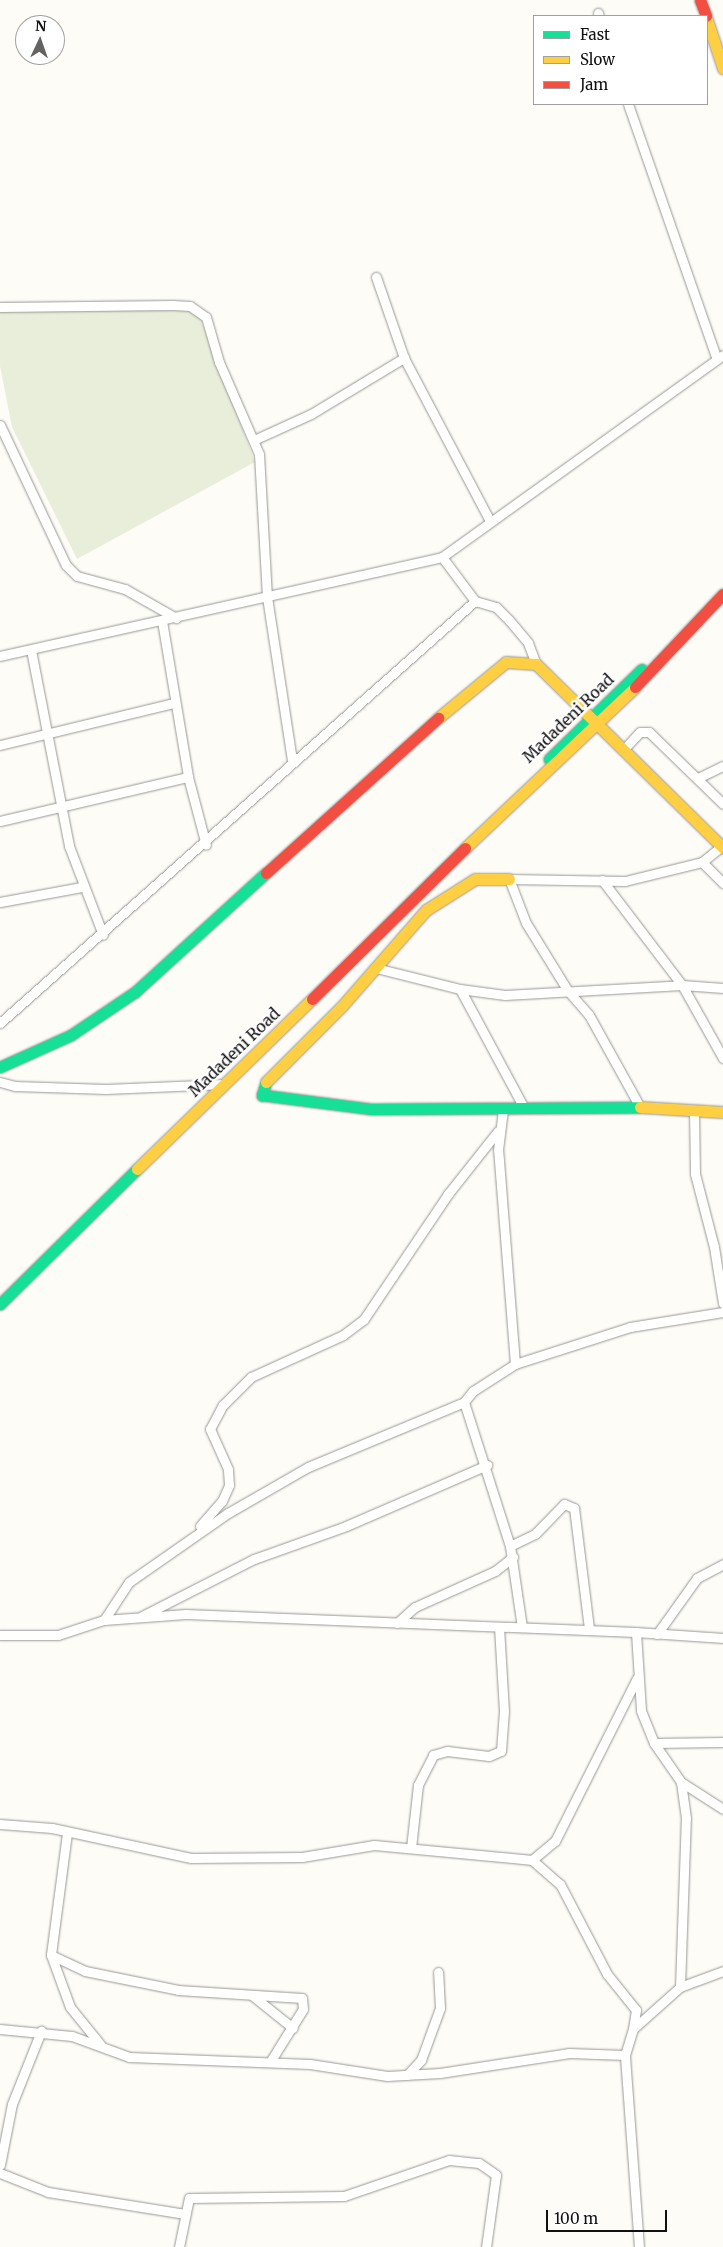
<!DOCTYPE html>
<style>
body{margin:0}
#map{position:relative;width:723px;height:2247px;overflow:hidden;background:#fdfcf7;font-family:Merriweather,serif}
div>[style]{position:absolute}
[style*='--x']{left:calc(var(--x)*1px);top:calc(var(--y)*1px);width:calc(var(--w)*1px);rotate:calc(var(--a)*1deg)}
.cemetery>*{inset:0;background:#e9eedb}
.roads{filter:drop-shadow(0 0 1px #979795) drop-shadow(0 0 1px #979795)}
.street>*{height:9px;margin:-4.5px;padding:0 4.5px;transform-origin:4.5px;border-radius:4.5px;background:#fffffe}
.fast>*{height:11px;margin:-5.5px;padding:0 5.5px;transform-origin:5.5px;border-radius:5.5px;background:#16e098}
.slow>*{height:11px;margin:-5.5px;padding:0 5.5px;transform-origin:5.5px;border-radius:5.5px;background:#ffcf43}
.jam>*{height:11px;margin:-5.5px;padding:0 5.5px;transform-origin:5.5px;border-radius:5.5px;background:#f24e42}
span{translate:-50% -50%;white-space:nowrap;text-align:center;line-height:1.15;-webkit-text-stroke:5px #fff;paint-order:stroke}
.street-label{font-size:16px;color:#111}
.legend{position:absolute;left:533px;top:15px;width:175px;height:90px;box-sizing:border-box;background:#fff;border:1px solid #a0a0a0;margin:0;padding:6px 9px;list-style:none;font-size:15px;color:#111}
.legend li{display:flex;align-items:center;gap:10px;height:25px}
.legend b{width:25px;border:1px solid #a0a0a0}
.north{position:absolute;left:15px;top:15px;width:50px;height:50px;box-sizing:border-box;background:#fff;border:1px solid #a0a0a0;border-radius:50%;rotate:3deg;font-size:14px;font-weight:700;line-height:20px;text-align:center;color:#111}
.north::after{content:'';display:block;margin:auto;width:18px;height:22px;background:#646362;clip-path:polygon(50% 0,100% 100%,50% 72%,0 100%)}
.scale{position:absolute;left:546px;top:2210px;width:121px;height:22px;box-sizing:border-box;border:2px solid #111;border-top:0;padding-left:6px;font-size:15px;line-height:18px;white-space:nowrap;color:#111;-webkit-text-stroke:4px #fff;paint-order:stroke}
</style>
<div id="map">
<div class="cemetery">
<i style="clip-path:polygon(191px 310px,201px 320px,255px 462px,77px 559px,12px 427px,0 366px,0 311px)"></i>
</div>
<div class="roads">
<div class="street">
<i style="--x:598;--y:13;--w:3;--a:72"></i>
<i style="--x:628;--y:104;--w:270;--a:70.8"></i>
<i style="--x:376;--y:277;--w:86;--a:70.9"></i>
<i style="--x:0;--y:307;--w:173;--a:-0.7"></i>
<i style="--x:173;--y:305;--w:17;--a:3"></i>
<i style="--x:190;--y:306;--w:19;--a:35"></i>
<i style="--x:206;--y:317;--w:47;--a:73.9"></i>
<i style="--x:219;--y:362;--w:100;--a:66.5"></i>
<i style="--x:259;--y:454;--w:143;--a:86.8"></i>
<i style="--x:267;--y:597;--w:166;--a:81.3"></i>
<i style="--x:0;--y:425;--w:155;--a:64.8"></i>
<i style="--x:66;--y:565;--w:16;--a:45"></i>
<i style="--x:77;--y:576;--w:50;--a:15.2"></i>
<i style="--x:125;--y:589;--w:59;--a:29.6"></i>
<i style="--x:256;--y:439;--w:60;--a:-24.4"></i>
<i style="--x:311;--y:414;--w:109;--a:-31.1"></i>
<i style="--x:404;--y:358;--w:184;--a:62.2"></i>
<i style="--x:442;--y:557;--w:55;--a:53.1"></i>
<i style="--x:475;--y:601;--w:22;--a:16"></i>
<i style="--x:496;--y:607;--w:18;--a:45"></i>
<i style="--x:509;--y:620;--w:30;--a:50"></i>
<i style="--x:528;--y:643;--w:22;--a:69"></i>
<i style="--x:162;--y:621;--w:158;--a:80.5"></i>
<i style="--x:188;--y:777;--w:70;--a:75.2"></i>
<i style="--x:31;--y:650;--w:200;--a:79"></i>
<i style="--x:69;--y:846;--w:95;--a:69.1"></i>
<i style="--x:0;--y:656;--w:453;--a:-12.6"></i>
<i style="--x:442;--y:557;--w:346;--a:-35.7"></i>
<i style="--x:0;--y:745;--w:179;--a:-13.6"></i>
<i style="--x:624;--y:749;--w:23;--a:-47"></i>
<i style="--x:640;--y:732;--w:9;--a:0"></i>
<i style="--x:649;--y:732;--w:103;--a:44.2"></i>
<i style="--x:700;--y:777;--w:25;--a:-26"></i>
<i style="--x:0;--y:821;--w:193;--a:-13.2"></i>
<i style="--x:702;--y:862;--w:30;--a:45"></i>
<i style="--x:602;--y:880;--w:132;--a:52.7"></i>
<i style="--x:682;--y:985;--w:84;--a:60.7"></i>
<i style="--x:0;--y:902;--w:83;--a:-10.4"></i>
<i style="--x:376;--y:968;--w:87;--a:14"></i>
<i style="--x:460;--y:989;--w:45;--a:7.6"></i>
<i style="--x:505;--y:995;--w:177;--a:-3.2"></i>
<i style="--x:682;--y:985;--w:41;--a:4.2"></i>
<i style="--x:460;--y:989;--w:135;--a:61.7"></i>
<i style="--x:0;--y:1023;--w:635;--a:-41.62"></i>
<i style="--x:0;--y:1082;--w:16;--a:15"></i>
<i style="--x:15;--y:1086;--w:91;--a:1.9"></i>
<i style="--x:106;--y:1089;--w:118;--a:-2.4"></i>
<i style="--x:640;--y:1107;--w:105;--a:-119"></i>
<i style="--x:589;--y:1015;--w:32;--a:-131"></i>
<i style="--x:568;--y:991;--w:80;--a:-121.7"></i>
<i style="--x:526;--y:923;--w:47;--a:-111.1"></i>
<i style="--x:509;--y:879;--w:116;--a:1"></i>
<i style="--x:625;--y:881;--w:79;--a:-13.9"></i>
<i style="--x:702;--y:862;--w:26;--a:-39"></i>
<i style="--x:694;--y:1110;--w:64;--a:89.1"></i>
<i style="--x:695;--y:1174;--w:75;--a:75.4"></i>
<i style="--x:714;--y:1247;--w:57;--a:80.9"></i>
<i style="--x:515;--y:1364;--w:121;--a:-17.8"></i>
<i style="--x:630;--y:1327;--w:94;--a:-9.2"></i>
<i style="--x:464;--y:1402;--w:151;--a:72.3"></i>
<i style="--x:510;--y:1546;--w:82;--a:81.6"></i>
<i style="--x:200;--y:1526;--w:33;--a:-49"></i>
<i style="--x:222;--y:1501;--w:17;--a:-66"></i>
<i style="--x:229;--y:1485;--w:16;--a:-94"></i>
<i style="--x:228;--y:1469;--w:44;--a:-114.2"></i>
<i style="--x:210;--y:1429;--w:27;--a:-62"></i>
<i style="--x:223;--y:1405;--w:40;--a:-45"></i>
<i style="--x:251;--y:1377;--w:101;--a:-24.5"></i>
<i style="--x:343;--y:1335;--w:26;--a:-37"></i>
<i style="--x:364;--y:1319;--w:151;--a:-56.1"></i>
<i style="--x:448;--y:1194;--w:80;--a:-51.6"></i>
<i style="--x:510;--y:1546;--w:28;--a:-26"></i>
<i style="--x:535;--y:1534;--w:42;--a:-46"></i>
<i style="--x:564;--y:1504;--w:11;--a:22"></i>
<i style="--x:574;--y:1508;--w:121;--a:82.9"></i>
<i style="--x:142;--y:1616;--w:126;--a:-27"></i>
<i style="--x:254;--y:1559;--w:98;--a:-19.7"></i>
<i style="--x:346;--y:1526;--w:154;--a:-23.4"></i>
<i style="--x:104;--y:1620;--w:45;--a:-56.7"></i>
<i style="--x:129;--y:1582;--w:121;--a:-34.9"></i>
<i style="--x:228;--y:1513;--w:92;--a:-29.9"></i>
<i style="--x:308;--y:1467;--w:169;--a:-22.6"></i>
<i style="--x:464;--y:1402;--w:14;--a:-51"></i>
<i style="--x:473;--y:1391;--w:50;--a:-32.7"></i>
<i style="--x:515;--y:1364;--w:215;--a:-94.5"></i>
<i style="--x:498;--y:1150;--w:40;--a:-82.9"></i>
<i style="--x:397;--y:1623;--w:24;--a:-42"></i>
<i style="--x:415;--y:1607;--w:88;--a:-24.2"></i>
<i style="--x:495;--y:1571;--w:23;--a:-38"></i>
<i style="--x:657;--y:1634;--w:69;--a:-54.5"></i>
<i style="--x:697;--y:1578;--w:30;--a:-28"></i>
<i style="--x:0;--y:1635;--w:58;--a:0"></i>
<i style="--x:58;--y:1635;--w:48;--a:-18.1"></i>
<i style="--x:104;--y:1620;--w:82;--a:-4.2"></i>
<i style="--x:186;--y:1614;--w:450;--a:2.3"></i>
<i style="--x:654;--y:1743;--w:69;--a:-0.8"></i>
<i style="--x:681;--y:1782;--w:50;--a:32.7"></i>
<i style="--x:0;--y:1824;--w:52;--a:4.4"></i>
<i style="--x:52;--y:1828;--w:142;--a:12.2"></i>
<i style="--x:191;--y:1858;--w:111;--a:-0.5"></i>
<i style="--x:302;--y:1857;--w:73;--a:-9.5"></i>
<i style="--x:374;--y:1845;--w:159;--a:5.4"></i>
<i style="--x:532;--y:1860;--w:30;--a:-40"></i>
<i style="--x:555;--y:1841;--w:182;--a:-63.3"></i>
<i style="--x:67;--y:1833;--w:123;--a:97.5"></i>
<i style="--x:51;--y:1955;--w:55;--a:69.9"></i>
<i style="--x:70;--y:2007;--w:48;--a:51"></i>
<i style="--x:411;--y:1848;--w:63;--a:-83.7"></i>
<i style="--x:418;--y:1785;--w:34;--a:-63"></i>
<i style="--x:433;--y:1755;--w:15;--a:-16"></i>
<i style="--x:447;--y:1751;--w:42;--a:6.8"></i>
<i style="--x:489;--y:1756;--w:13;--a:-23"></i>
<i style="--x:501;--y:1751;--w:40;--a:-85.7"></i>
<i style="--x:504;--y:1711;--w:84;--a:-93.4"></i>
<i style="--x:532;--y:1860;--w:37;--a:41"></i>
<i style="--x:560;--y:1884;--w:102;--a:62.4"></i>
<i style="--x:607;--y:1974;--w:46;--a:51.1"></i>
<i style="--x:636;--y:2010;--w:19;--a:99"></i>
<i style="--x:51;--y:1955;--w:38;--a:25"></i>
<i style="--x:85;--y:1971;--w:95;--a:11.5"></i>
<i style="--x:178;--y:1990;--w:124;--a:3.7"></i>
<i style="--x:302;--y:1998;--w:11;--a:85"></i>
<i style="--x:303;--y:2009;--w:62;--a:121.9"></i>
<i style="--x:680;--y:1987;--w:46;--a:-20.4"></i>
<i style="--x:253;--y:1996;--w:51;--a:38.7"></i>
<i style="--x:0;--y:2029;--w:72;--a:5.6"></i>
<i style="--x:72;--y:2036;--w:61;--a:20.2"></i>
<i style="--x:129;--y:2057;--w:181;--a:2.2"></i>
<i style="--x:310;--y:2064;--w:78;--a:8.9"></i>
<i style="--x:387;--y:2076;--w:53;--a:-3.2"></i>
<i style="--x:440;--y:2073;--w:131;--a:-8.8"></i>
<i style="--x:569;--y:2053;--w:56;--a:2"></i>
<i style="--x:407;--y:2075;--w:21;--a:-47"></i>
<i style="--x:421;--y:2060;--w:55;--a:-69.9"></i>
<i style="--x:440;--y:2008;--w:36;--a:-93"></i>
<i style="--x:0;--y:2165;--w:62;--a:-78.9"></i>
<i style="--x:12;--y:2104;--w:79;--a:-68.3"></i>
<i style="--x:0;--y:2173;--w:52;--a:21.6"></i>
<i style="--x:48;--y:2192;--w:139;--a:9.1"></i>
<i style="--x:179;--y:2247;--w:50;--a:-78.5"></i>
<i style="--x:189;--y:2198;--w:155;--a:-0.7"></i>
<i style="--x:344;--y:2196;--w:111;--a:-18.9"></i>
<i style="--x:449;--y:2160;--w:30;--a:6"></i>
<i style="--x:479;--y:2163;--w:21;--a:35"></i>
<i style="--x:496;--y:2175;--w:73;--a:97.9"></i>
<i style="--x:639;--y:2247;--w:193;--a:-94.2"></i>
<i style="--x:625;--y:2055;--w:27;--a:-73"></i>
<i style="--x:633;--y:2029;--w:63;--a:-41.8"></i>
<i style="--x:680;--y:1987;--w:169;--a:-88"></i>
<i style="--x:686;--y:1818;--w:36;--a:-98"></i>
<i style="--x:681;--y:1782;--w:47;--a:-124.7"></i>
<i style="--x:654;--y:1743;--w:35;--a:-112"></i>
<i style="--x:641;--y:1710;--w:78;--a:-93.7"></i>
<i style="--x:636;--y:1632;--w:87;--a:3.9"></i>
</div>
<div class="fast">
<i style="--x:549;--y:759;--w:129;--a:-44.1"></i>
<i style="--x:0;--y:1067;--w:78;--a:-24.3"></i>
<i style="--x:71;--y:1035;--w:77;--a:-33.9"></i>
<i style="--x:135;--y:992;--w:177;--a:-42.3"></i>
<i style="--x:266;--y:1082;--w:14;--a:107"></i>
<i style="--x:262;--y:1095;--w:111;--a:7.3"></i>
<i style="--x:372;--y:1109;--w:268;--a:-0.4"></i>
<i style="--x:0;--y:1304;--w:192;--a:-44.6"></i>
</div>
<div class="slow">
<i style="--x:707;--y:20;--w:51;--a:71.6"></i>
<i style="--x:438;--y:718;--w:88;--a:-39.5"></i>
<i style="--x:506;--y:662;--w:30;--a:4"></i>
<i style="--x:536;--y:664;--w:262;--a:44.5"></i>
<i style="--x:465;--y:848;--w:234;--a:-43.4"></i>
<i style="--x:266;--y:1082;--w:107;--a:-45"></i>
<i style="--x:342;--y:1006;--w:128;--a:-48.8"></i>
<i style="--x:426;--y:910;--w:58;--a:-32.3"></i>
<i style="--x:475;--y:879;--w:34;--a:0"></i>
<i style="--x:640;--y:1107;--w:83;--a:3.4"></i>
<i style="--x:137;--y:1169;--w:244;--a:-44.2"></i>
</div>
<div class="jam">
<i style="--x:700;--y:0;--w:17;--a:69"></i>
<i style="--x:635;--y:687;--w:128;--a:-46.6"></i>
<i style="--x:266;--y:873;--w:232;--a:-42"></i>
<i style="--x:312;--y:999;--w:215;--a:-44.6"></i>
</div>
</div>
<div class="street-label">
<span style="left:568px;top:718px;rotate:-44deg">Madadeni Road</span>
<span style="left:234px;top:1052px;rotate:-44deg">Madadeni Road</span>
</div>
<ul class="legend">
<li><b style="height:6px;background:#16e098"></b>Fast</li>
<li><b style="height:6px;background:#ffcf43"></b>Slow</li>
<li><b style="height:6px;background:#f24e42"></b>Jam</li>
</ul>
<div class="north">N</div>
<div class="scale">100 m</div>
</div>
